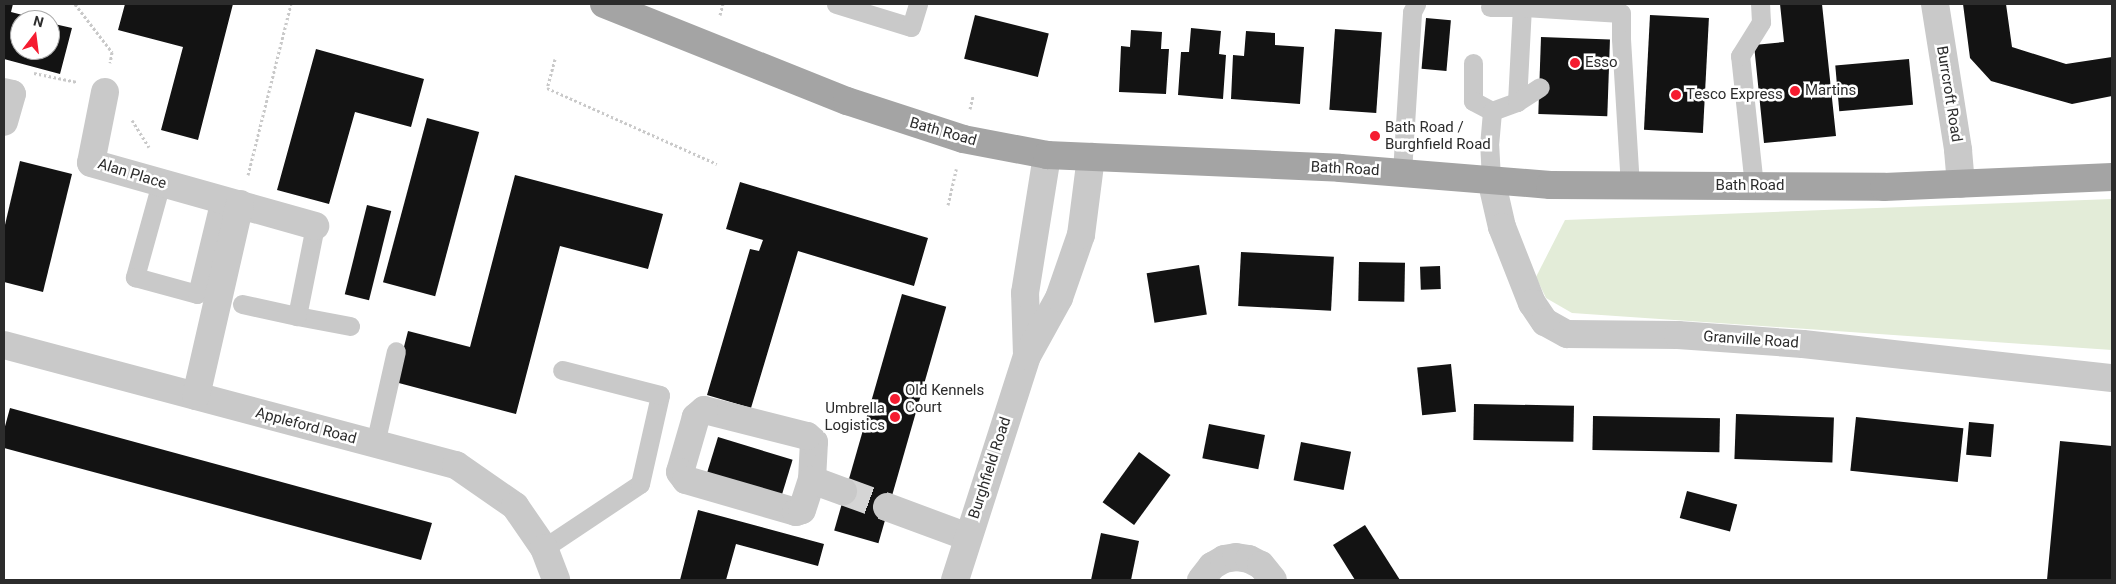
<!DOCTYPE html>
<style>
body{margin:0}
#map{position:relative;width:2116px;height:584px;overflow:hidden;background:#fff;font-family:Roboto,sans-serif}
div>[style]{position:absolute}
[style*='--x']{left:calc(var(--x)*1px);top:calc(var(--y)*1px);width:calc(var(--w)*1px);rotate:calc(var(--a)*1deg)}
.green>*{inset:0;background:#e3ecd8}
.building>*{inset:0;background:#131313;transform-origin:0 0}
.minor-tunnel>*{height:28px;margin-top:-14px;transform-origin:0;background:repeating-linear-gradient(90deg,#d5d5d5 0 28px,transparent 0 42px)}
.path>*{height:3px;margin-top:-1.5px;transform-origin:0;background:repeating-linear-gradient(90deg,#c9c9c9 0 2.5px,transparent 0 5px)}
.service>*{height:19px;margin:-9.5px;padding:0 9.5px;transform-origin:9.5px;border-radius:9.5px;background:#c9c9c9}
.minor>*{height:28px;margin:-14px;padding:0 14px;transform-origin:14px;border-radius:14px;background:#c9c9c9}
.tertiary>*{height:28px;margin:-14px;padding:0 14px;transform-origin:14px;border-radius:14px;background:#c9c9c9}
.primary>*{height:28px;margin:-14px;padding:0 14px;transform-origin:14px;border-radius:14px;background:#a4a4a4}
.dots>*{width:14px;height:14px;translate:-50% -50%;box-sizing:border-box;border:2px solid #fff;border-radius:50%}
span{translate:-50% -50%;white-space:nowrap;text-align:center;line-height:1.15;-webkit-text-stroke:5px #fff;paint-order:stroke}
.poi-label{font-size:15px;color:#2c2c2c}
.left{translate:0 -50%;text-align:left}
.right{translate:-100% -50%;text-align:right}
.street-label{font-size:15px;color:#2c2c2c}
.frame{position:absolute;inset:0;border:5px solid #2c2c2c;pointer-events:none}
.north{position:absolute;left:10px;top:10px;width:50px;height:50px;box-sizing:border-box;background:#fff;border:1px solid #ababab;border-radius:50%;rotate:15deg;font-size:14px;font-weight:700;line-height:20px;text-align:center;color:#2c2c2c}
.north::after{content:'';display:block;margin:auto;width:18px;height:22px;background:#f51c30;clip-path:polygon(50% 0,100% 100%,50% 72%,0 100%)}
</style>
<div id="map">
<div class="green">
<i style="clip-path:polygon(2112px 199px,2112px 350px,1572px 313px,1546px 298px,1536px 277px,1565px 220px)"></i>
</div>
<div class="building">
<i style="clip-path:polygon(4px 4px,13px 4px,11px 12px,38px 19px,20px 20px,20px 50px,50px 50px,50px 23px,72px 28px,60px 74px,4px 59px)"></i>
<i style="clip-path:polygon(125px 4px,233px 4px,198px 140px,161px 130px,183px 47px,118px 30px)"></i>
<i style="clip-path:polygon(1780px 4px,1822px 4px,1836px 136px,1764px 143px,1754px 45px,1784px 42px)"></i>
<i style="clip-path:polygon(1963px 4px,2006px 4px,2012px 47px,2066px 64px,2112px 57px,2112px 96px,2072px 104px,1991px 81px,1970px 58px)"></i>
<i style="left:975px;top:15px;width:76px;height:45px;rotate:14deg"></i>
<i style="left:1650px;top:15px;width:59px;height:115px;rotate:3deg"></i>
<i style="left:1426px;top:18px;width:25px;height:51px;rotate:5deg"></i>
<i style="clip-path:polygon(1191px 28px,1221px 31px,1219px 54px,1226px 55px,1223px 99px,1178px 95px,1181px 52px,1189px 52px)"></i>
<i style="left:1335px;top:29px;width:47px;height:81px;rotate:4deg"></i>
<i style="clip-path:polygon(1131px 30px,1162px 32px,1161px 49px,1169px 49px,1166px 94px,1119px 92px,1121px 46px,1130px 47px)"></i>
<i style="clip-path:polygon(1246px 31px,1275px 33px,1275px 45px,1304px 47px,1300px 104px,1231px 99px,1233px 55px,1244px 56px)"></i>
<i style="left:1541px;top:37px;width:69px;height:77px;rotate:2deg"></i>
<i style="clip-path:polygon(316px 49px,424px 79px,411px 127px,355px 112px,329px 204px,277px 190px)"></i>
<i style="left:1909px;top:59px;width:46px;height:74px;rotate:85deg"></i>
<i style="left:427px;top:118px;width:54px;height:170px;rotate:15deg"></i>
<i style="clip-path:polygon(20px 161px,72px 174px,43px 292px,4px 282px,4px 229px)"></i>
<i style="clip-path:polygon(515px 175px,663px 214px,648px 269px,560px 246px,516px 414px,395px 382px,408px 331px,470px 347px)"></i>
<i style="clip-path:polygon(740px 182px,928px 238px,914px 286px,798px 251px,751px 408px,707px 395px,750px 249px,759px 251px,763px 240px,726px 229px)"></i>
<i style="left:367px;top:205px;width:25px;height:92px;rotate:14deg"></i>
<i style="left:1241px;top:252px;width:93px;height:54px;rotate:3deg"></i>
<i style="left:1359px;top:262px;width:46px;height:39px;rotate:1deg"></i>
<i style="left:1199px;top:265px;width:50px;height:53px;rotate:81deg"></i>
<i style="left:1440px;top:266px;width:23px;height:20px;rotate:88deg"></i>
<i style="left:902px;top:294px;width:46px;height:246px;rotate:16deg"></i>
<i style="left:1451px;top:364px;width:48px;height:34px;rotate:84deg"></i>
<i style="left:1474px;top:404px;width:100px;height:36px;rotate:1deg"></i>
<i style="clip-path:polygon(10px 408px,432px 523px,421px 560px,4px 448px,4px 430px)"></i>
<i style="left:1736px;top:414px;width:98px;height:45px;rotate:2deg"></i>
<i style="left:1593px;top:416px;width:127px;height:34px;rotate:1deg"></i>
<i style="left:1856px;top:417px;width:108px;height:54px;rotate:6deg"></i>
<i style="left:1969px;top:422px;width:25px;height:33px;rotate:5deg"></i>
<i style="left:1209px;top:424px;width:57px;height:35px;rotate:11deg"></i>
<i style="left:718px;top:437px;width:78px;height:41px;rotate:17deg"></i>
<i style="clip-path:polygon(2060px 441px,2112px 446px,2112px 580px,2047px 580px)"></i>
<i style="left:1301px;top:442px;width:51px;height:39px;rotate:11deg"></i>
<i style="left:1139px;top:452px;width:39px;height:62px;rotate:36deg"></i>
<i style="left:1687px;top:491px;width:52px;height:28px;rotate:15deg"></i>
<i style="clip-path:polygon(698px 510px,824px 544px,818px 566px,736px 544px,726px 580px,680px 580px)"></i>
<i style="clip-path:polygon(1365px 525px,1400px 580px,1355px 580px,1333px 545px)"></i>
<i style="clip-path:polygon(1101px 533px,1139px 541px,1131px 580px,1091px 580px)"></i>
</div>
<div class="minor-tunnel">
<i style="--x:843;--y:491;--w:47;--a:20"></i>
</div>
<div class="path">
<i style="--x:75;--y:4;--w:61;--a:52.4"></i>
<i style="--x:112;--y:52;--w:11;--a:100"></i>
<i style="--x:720;--y:15;--w:11;--a:-75"></i>
<i style="--x:555;--y:59;--w:30;--a:105"></i>
<i style="--x:547;--y:88;--w:186;--a:24.1"></i>
<i style="--x:34;--y:73;--w:44;--a:11.8"></i>
<i style="--x:970;--y:109;--w:13;--a:-77"></i>
<i style="--x:132;--y:120;--w:32;--a:58"></i>
<i style="--x:248;--y:175;--w:176;--a:-75.9"></i>
<i style="--x:948;--y:205;--w:37;--a:-77"></i>
</div>
<div class="service">
<i style="--x:836;--y:4;--w:78;--a:17"></i>
<i style="--x:911;--y:27;--w:24;--a:-73"></i>
<i style="--x:1490;--y:7;--w:32;--a:0"></i>
<i style="--x:1473;--y:63;--w:38;--a:90"></i>
<i style="--x:1473;--y:101;--w:21;--a:28"></i>
<i style="--x:1517;--y:102;--w:95;--a:-87"></i>
<i style="--x:1522;--y:7;--w:99;--a:3.5"></i>
<i style="--x:1621;--y:13;--w:26;--a:90"></i>
<i style="--x:1621;--y:39;--w:146;--a:86.5"></i>
<i style="--x:1402;--y:172;--w:160;--a:-86.4"></i>
<i style="--x:1412;--y:12;--w:9;--a:-63"></i>
<i style="--x:1491;--y:179;--w:33;--a:-93"></i>
<i style="--x:1489;--y:146;--w:35;--a:-85"></i>
<i style="--x:1492;--y:111;--w:27;--a:-20"></i>
<i style="--x:1517;--y:102;--w:27;--a:-33"></i>
<i style="--x:161;--y:183;--w:98;--a:105.5"></i>
<i style="--x:135;--y:277;--w:64;--a:15.3"></i>
<i style="--x:197;--y:294;--w:98;--a:-76.4"></i>
<i style="--x:1754;--y:186;--w:131;--a:-96.1"></i>
<i style="--x:1740;--y:56;--w:40;--a:-58"></i>
<i style="--x:1761;--y:22;--w:18;--a:-93"></i>
<i style="--x:315;--y:226;--w:92;--a:101.3"></i>
<i style="--x:297;--y:316;--w:54;--a:10.7"></i>
<i style="--x:242;--y:304;--w:56;--a:12.3"></i>
<i style="--x:375;--y:444;--w:95;--a:-77.3"></i>
<i style="--x:544;--y:548;--w:115;--a:-33.7"></i>
<i style="--x:640;--y:484;--w:91;--a:-77.3"></i>
<i style="--x:660;--y:395;--w:101;--a:-165.7"></i>
</div>
<div class="minor">
<i style="--x:1935;--y:4;--w:148;--a:81"></i>
<i style="--x:1958;--y:150;--w:34;--a:85"></i>
<i style="--x:4;--y:92;--w:8;--a:14"></i>
<i style="--x:12;--y:94;--w:29;--a:106"></i>
<i style="--x:105;--y:92;--w:72;--a:101.2"></i>
<i style="--x:91;--y:163;--w:233;--a:15.7"></i>
<i style="--x:1491;--y:179;--w:49;--a:77.1"></i>
<i style="--x:1502;--y:227;--w:82;--a:68.5"></i>
<i style="--x:1532;--y:303;--w:23;--a:56"></i>
<i style="--x:1545;--y:322;--w:25;--a:29"></i>
<i style="--x:1567;--y:334;--w:111;--a:0.5"></i>
<i style="--x:1678;--y:335;--w:125;--a:4.1"></i>
<i style="--x:1803;--y:344;--w:311;--a:6.3"></i>
<i style="--x:4;--y:345;--w:468;--a:14.9"></i>
<i style="--x:456;--y:465;--w:72;--a:34.8"></i>
<i style="--x:515;--y:506;--w:51;--a:55.4"></i>
<i style="--x:544;--y:548;--w:34;--a:69"></i>
<i style="--x:196;--y:396;--w:197;--a:-77.1"></i>
<i style="--x:812;--y:480;--w:38;--a:-87"></i>
<i style="--x:814;--y:442;--w:9;--a:-139"></i>
<i style="--x:807;--y:436;--w:106;--a:-165.8"></i>
<i style="--x:704;--y:410;--w:11;--a:139"></i>
<i style="--x:696;--y:417;--w:57;--a:106.2"></i>
<i style="--x:680;--y:472;--w:10;--a:53"></i>
<i style="--x:686;--y:480;--w:115;--a:16.2"></i>
<i style="--x:796;--y:512;--w:6;--a:-18"></i>
<i style="--x:802;--y:510;--w:32;--a:-72"></i>
<i style="--x:812;--y:480;--w:33;--a:20"></i>
<i style="--x:887;--y:507;--w:86;--a:20.3"></i>
<i style="--x:1201;--y:580;--w:18;--a:-52"></i>
<i style="--x:1212;--y:566;--w:14;--a:-30"></i>
<i style="--x:1224;--y:559;--w:12;--a:-9"></i>
<i style="--x:1236;--y:557;--w:13;--a:9"></i>
<i style="--x:1249;--y:559;--w:13;--a:27"></i>
<i style="--x:1261;--y:565;--w:19;--a:51"></i>
</div>
<div class="tertiary">
<i style="--x:1027;--y:355;--w:62;--a:-91.8"></i>
<i style="--x:1025;--y:293;--w:140;--a:-80.9"></i>
<i style="--x:955;--y:580;--w:235;--a:-72.2"></i>
<i style="--x:1027;--y:356;--w:66;--a:-61.1"></i>
<i style="--x:1059;--y:298;--w:67;--a:-70.8"></i>
<i style="--x:1081;--y:235;--w:79;--a:-82.7"></i>
</div>
<div class="primary">
<i style="--x:604;--y:4;--w:262;--a:21.8"></i>
<i style="--x:847;--y:101;--w:122;--a:18.1"></i>
<i style="--x:963;--y:139;--w:86;--a:10.8"></i>
<i style="--x:1047;--y:155;--w:293;--a:2.5"></i>
<i style="--x:1340;--y:168;--w:211;--a:4.6"></i>
<i style="--x:1550;--y:185;--w:334;--a:0.3"></i>
<i style="--x:1884;--y:187;--w:228;--a:-2.5"></i>
</div>
<div class="dots">
<i style="left:1575px;top:63px;background:#f51c30"></i>
<i style="left:1795px;top:91px;background:#f51c30"></i>
<i style="left:1676px;top:95px;background:#f51c30"></i>
<i style="left:1375px;top:136px;background:#f51c30"></i>
<i style="left:895px;top:399px;background:#f51c30"></i>
<i style="left:895px;top:417px;background:#f51c30"></i>
</div>
<div class="poi-label">
<span class="left" style="left:1585px;top:63px">Esso</span>
<span class="left" style="left:1805px;top:91px">Martins</span>
<span class="left" style="left:1686px;top:95px">Tesco Express</span>
<span class="left" style="left:1385px;top:136px">Bath Road /<br>Burghfield Road</span>
<span class="left" style="left:905px;top:399px">Old Kennels<br>Court</span>
<span class="right" style="left:885px;top:417px">Umbrella<br>Logistics</span>
</div>
<div class="street-label">
<span style="left:1949px;top:94px;rotate:81deg">Burrcroft Road</span>
<span style="left:943px;top:132px;rotate:16deg">Bath Road</span>
<span style="left:1345px;top:169px;rotate:3deg">Bath Road</span>
<span style="left:132px;top:174px;rotate:17deg">Alan Place</span>
<span style="left:1750px;top:186px">Bath Road</span>
<span style="left:1751px;top:340px;rotate:4deg">Granville Road</span>
<span style="left:306px;top:426px;rotate:15deg">Appleford Road</span>
<span style="left:990px;top:468px;rotate:-72deg">Burghfield Road</span>
</div>
<div class="frame"></div>
<div class="north">N</div>
</div>
